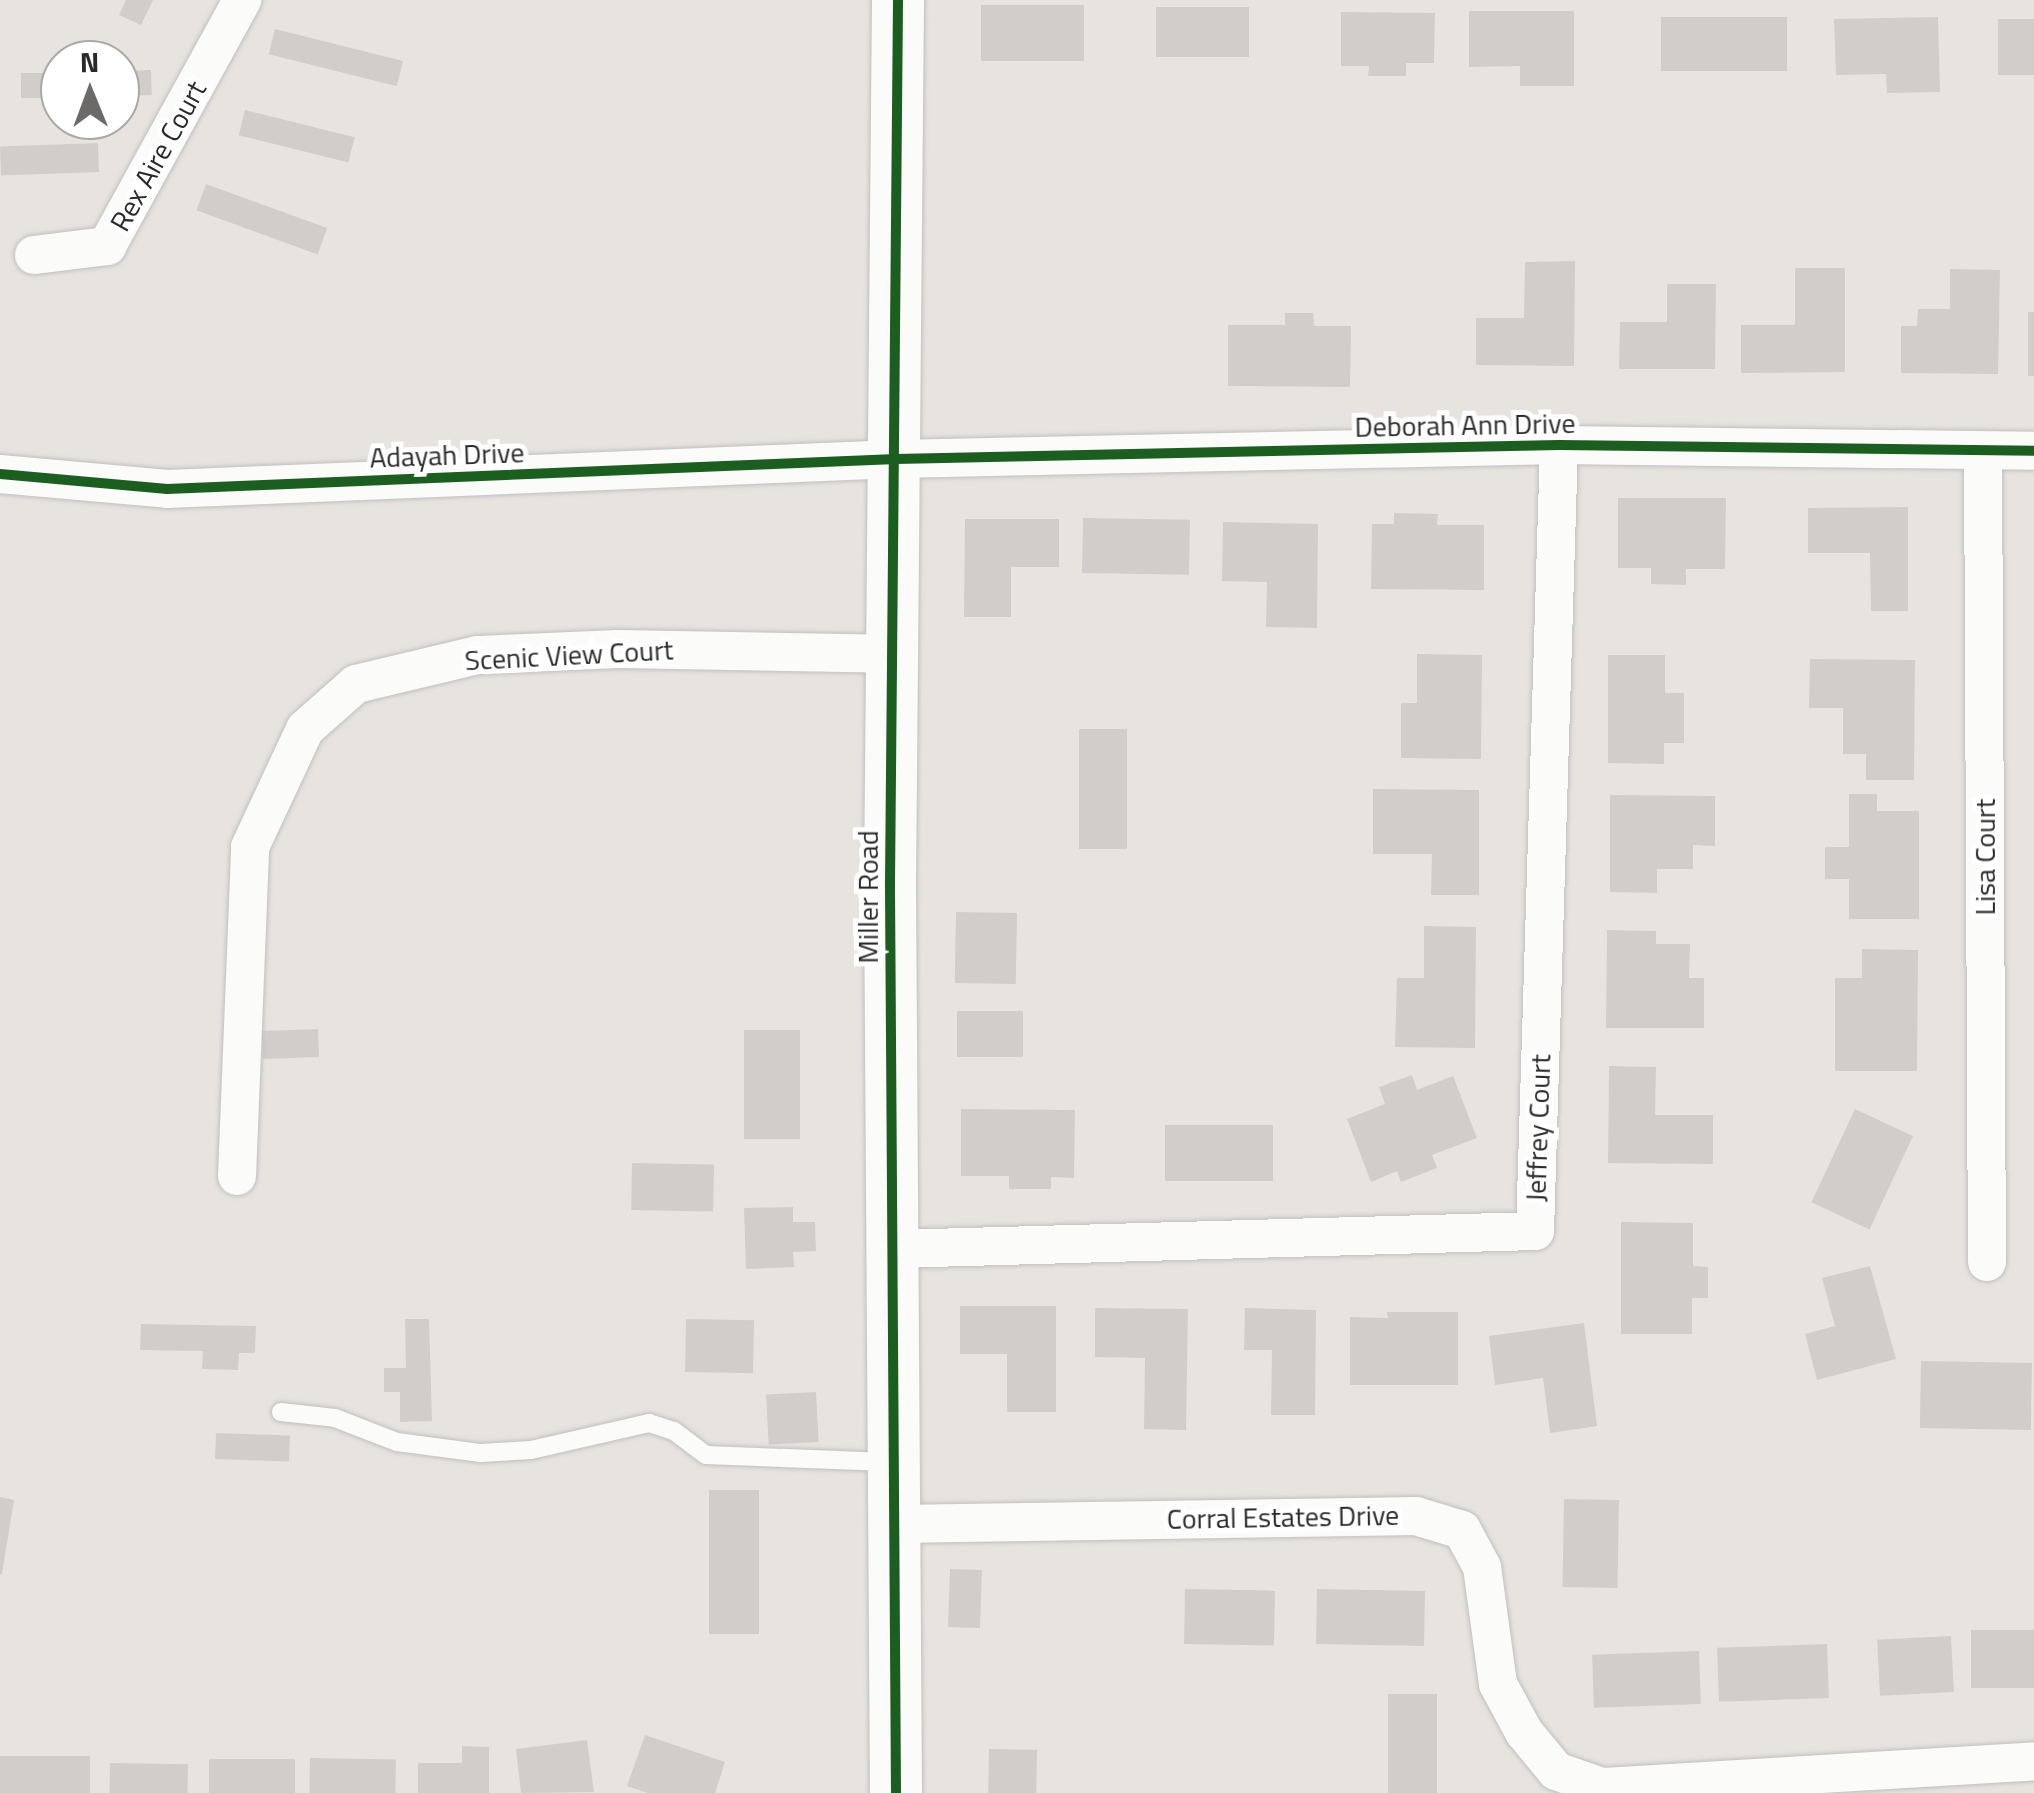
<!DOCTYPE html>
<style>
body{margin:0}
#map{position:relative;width:2034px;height:1793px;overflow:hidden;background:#e7e4e0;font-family:"Titillium Web",sans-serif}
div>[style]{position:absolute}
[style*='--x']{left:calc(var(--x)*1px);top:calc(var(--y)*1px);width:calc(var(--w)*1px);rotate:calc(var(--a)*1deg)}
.building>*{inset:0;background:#d0cdcb;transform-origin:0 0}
.roads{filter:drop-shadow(0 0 2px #c1c0c0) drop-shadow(0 0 2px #c1c0c0)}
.lane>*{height:18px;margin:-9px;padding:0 9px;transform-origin:9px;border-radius:9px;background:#fbfbfa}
.street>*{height:38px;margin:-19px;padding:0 19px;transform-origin:19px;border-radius:19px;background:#fbfbfa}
.secondary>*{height:52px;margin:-26px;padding:0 26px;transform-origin:26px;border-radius:26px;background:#fbfbfa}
.cycleway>*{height:10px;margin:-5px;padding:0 5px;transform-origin:5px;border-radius:5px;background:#1b5e20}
span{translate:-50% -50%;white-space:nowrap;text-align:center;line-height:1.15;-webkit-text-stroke:10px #fff;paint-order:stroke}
.street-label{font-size:28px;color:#292929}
.north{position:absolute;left:40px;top:40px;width:100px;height:100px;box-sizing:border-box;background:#fff;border:2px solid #a9a9a9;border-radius:50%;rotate:359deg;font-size:28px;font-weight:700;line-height:40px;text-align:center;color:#292929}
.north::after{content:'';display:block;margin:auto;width:35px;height:45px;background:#6c6a69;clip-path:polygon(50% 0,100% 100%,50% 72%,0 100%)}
</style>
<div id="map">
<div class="building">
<i style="clip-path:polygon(126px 0,153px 0,141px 25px,119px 15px)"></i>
<i style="left:981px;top:5px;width:103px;height:56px"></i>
<i style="left:1156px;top:7px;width:93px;height:50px"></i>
<i style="clip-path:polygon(1469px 11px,1574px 11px,1574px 86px,1520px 86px,1520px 66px,1469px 67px)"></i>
<i style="clip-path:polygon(1341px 12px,1435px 13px,1434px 63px,1406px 63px,1406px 76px,1368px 76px,1369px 66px,1341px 66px)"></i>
<i style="left:1661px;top:17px;width:126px;height:54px"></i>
<i style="clip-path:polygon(1938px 17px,1940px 92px,1887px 93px,1886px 74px,1836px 75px,1834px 19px)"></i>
<i style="left:1998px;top:19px;width:36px;height:56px"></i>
<i style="left:275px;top:29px;width:132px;height:26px;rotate:14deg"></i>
<i style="left:151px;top:70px;width:25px;height:31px;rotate:88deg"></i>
<i style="left:60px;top:73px;width:25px;height:39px;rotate:90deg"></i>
<i style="left:245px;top:110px;width:113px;height:26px;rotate:14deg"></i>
<i style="left:98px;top:143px;width:29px;height:98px;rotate:88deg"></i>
<i style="left:206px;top:184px;width:129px;height:28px;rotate:20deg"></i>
<i style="clip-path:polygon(1575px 261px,1574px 366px,1476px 365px,1476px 318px,1524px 318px,1525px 262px)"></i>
<i style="clip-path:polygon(1795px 268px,1845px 268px,1845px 372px,1741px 373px,1741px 325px,1795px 325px)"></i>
<i style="clip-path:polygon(1950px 269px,2000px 270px,1998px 374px,1901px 373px,1901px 326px,1917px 326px,1918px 309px,1950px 309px)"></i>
<i style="clip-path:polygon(1667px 284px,1716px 284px,1715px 369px,1619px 369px,1620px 322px,1667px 322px)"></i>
<i style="left:2028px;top:312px;width:6px;height:64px"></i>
<i style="clip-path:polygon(1285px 313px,1313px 313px,1314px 326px,1351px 326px,1350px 387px,1228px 386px,1228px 325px,1285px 325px)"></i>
<i style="clip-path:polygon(1618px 498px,1726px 498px,1725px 569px,1686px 569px,1686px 585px,1651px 584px,1651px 568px,1618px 568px)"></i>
<i style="clip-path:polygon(1908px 507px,1908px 611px,1871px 611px,1870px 553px,1808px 553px,1808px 508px)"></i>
<i style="clip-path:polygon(1394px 513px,1438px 514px,1437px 525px,1484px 525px,1484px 590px,1371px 589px,1372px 524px,1394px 524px)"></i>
<i style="left:1083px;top:518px;width:107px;height:55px;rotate:1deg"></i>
<i style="clip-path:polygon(965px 519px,1059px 519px,1059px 567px,1011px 567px,1011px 617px,964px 617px)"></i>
<i style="clip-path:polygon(1223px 522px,1318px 524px,1317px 628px,1266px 627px,1267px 582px,1222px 581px)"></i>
<i style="clip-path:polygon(1417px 654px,1482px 655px,1481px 759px,1401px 758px,1401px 703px,1417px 703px)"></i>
<i style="clip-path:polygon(1608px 655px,1665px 655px,1665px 693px,1684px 693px,1684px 743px,1664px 743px,1664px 764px,1608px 763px)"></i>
<i style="clip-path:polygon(1810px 659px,1915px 660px,1914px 780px,1866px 780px,1866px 754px,1843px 754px,1843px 708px,1809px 708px)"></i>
<i style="left:1079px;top:729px;width:48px;height:120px"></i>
<i style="clip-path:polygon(1373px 789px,1479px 790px,1479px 895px,1431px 895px,1432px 854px,1373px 854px)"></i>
<i style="clip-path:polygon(1849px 794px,1877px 794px,1877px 811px,1919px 811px,1919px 919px,1849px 919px,1849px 879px,1825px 879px,1825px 847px,1849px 847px)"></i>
<i style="clip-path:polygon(1610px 795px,1715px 796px,1715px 846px,1693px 845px,1693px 869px,1657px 869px,1657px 893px,1610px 892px)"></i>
<i style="left:956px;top:912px;width:61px;height:71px;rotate:1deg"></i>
<i style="clip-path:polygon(1424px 926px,1476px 927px,1475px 1048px,1395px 1047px,1397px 978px,1424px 978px)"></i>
<i style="clip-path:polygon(1607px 930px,1656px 931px,1656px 944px,1690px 944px,1689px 978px,1704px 978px,1704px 1028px,1606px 1028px)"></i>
<i style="clip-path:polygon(1862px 949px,1918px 950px,1917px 1071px,1835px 1071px,1835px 978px,1862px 978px)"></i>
<i style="left:1023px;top:1011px;width:46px;height:66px;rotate:90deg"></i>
<i style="left:318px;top:1029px;width:28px;height:56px;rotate:88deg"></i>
<i style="left:744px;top:1030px;width:56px;height:109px"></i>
<i style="clip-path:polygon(1609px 1066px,1656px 1067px,1655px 1115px,1713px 1115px,1713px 1164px,1608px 1163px)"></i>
<i style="clip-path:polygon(1412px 1075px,1417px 1090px,1453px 1076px,1477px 1138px,1432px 1155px,1437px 1168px,1401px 1182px,1397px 1171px,1371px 1182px,1347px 1119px,1385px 1104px,1379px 1087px)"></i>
<i style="clip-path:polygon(961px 1109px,1075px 1110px,1074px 1178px,1051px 1177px,1051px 1189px,1009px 1189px,1009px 1176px,961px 1176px)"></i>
<i style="left:1855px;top:1109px;width:64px;height:103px;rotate:25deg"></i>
<i style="left:1165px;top:1125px;width:108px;height:56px"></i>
<i style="left:632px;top:1163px;width:82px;height:47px;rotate:1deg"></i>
<i style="clip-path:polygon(793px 1207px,793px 1222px,815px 1222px,816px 1251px,793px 1252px,794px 1267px,746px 1269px,744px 1208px)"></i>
<i style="clip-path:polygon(1621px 1222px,1693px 1223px,1693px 1266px,1708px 1267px,1708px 1298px,1692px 1298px,1692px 1334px,1621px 1334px)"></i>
<i style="clip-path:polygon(1870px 1266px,1896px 1359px,1817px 1380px,1805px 1334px,1835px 1326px,1822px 1278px)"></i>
<i style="clip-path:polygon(960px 1306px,1056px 1306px,1056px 1412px,1007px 1412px,1007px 1354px,960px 1354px)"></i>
<i style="clip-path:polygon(1095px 1308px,1188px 1309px,1186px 1430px,1144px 1429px,1145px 1358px,1095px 1357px)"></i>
<i style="clip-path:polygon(1245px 1308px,1316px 1310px,1315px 1415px,1271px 1415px,1272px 1350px,1244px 1350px)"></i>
<i style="clip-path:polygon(1387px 1312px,1458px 1312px,1458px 1385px,1350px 1385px,1350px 1317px,1388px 1318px)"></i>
<i style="clip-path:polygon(405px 1319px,429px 1319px,432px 1421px,400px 1422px,400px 1392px,384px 1392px,384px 1368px,406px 1368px)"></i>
<i style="left:686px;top:1319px;width:68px;height:53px;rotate:1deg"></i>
<i style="clip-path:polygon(1584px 1323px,1597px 1426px,1550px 1433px,1543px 1378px,1495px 1385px,1489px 1336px)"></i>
<i style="clip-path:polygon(141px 1324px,256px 1326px,255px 1353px,239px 1353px,238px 1370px,202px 1369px,203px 1351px,140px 1350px)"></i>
<i style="left:1921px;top:1361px;width:111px;height:67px;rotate:1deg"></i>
<i style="left:816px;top:1392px;width:50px;height:50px;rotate:87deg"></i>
<i style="left:216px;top:1433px;width:74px;height:26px;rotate:2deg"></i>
<i style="left:709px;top:1490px;width:50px;height:144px"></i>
<i style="clip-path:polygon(0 1497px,14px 1500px,2px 1574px,0 1574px)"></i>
<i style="left:1564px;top:1499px;width:55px;height:88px;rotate:1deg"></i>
<i style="left:950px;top:1569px;width:32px;height:58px;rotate:2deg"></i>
<i style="left:1185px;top:1589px;width:90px;height:55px;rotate:1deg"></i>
<i style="left:1317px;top:1589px;width:108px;height:55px;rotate:1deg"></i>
<i style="left:2034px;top:1630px;width:58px;height:63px;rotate:90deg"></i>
<i style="left:1951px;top:1636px;width:56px;height:74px;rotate:87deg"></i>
<i style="left:1827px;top:1644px;width:54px;height:110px;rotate:88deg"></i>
<i style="left:1699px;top:1651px;width:53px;height:107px;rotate:88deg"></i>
<i style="left:1388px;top:1694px;width:49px;height:99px"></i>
<i style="clip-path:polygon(645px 1735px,725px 1762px,715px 1793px,648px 1793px,627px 1786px)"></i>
<i style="clip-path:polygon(587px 1740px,594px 1792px,521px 1793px,516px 1749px)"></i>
<i style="clip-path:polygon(462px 1746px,489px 1747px,489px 1793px,418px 1793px,418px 1763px,462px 1763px)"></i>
<i style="left:989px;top:1749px;width:48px;height:44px;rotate:1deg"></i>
<i style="left:0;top:1756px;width:90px;height:37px"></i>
<i style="left:310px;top:1758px;width:86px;height:35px;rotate:1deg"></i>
<i style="left:295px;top:1759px;width:34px;height:86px;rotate:90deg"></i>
<i style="left:110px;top:1763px;width:78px;height:30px;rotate:1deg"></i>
</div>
<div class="roads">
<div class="lane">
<i style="--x:281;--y:1412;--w:54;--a:6.3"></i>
<i style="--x:335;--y:1418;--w:66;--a:21.2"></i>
<i style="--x:397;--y:1442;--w:85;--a:7.5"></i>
<i style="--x:481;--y:1453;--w:50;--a:-3.4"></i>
<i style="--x:531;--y:1450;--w:121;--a:-12.9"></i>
<i style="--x:649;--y:1423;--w:26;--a:18"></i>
<i style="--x:674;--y:1431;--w:40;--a:37"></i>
<i style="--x:706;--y:1455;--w:182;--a:2.2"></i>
</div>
<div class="street">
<i style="--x:34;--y:255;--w:74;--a:-7"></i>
<i style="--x:107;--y:246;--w:281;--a:-61.2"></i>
<i style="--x:1983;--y:451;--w:811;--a:89.72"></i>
<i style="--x:0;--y:474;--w:168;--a:5.1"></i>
<i style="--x:167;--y:489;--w:730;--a:-2.36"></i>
<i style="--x:896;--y:459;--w:663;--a:-1.21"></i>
<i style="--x:1559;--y:445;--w:475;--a:0.7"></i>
<i style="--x:237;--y:1176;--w:329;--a:-87.7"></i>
<i style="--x:250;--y:847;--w:130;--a:-65"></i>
<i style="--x:305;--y:729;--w:68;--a:-41.4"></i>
<i style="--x:356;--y:684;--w:125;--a:-13.4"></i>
<i style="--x:478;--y:655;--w:140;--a:-2.5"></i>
<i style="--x:618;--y:649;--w:275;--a:1"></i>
<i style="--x:895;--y:1249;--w:640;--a:-1.61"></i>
<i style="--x:1535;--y:1231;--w:786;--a:-88.25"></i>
<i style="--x:895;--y:1524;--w:521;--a:-0.88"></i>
<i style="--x:1416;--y:1516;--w:48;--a:16.9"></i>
<i style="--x:1462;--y:1530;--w:42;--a:61.6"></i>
<i style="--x:1482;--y:1567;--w:118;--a:82.2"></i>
<i style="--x:1498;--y:1684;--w:55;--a:61.6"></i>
<i style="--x:1524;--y:1732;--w:50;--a:50.6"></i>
<i style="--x:1556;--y:1771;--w:49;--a:19.2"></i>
<i style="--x:1602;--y:1787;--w:433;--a:-3.4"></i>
</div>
<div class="secondary">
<i style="--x:896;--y:1793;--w:910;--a:-90.38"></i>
<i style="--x:890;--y:883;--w:883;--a:-89.48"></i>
</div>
</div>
<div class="cycleway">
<i style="--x:0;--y:474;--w:168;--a:5.1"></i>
<i style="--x:167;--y:489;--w:730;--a:-2.36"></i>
<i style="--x:896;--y:459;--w:663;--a:-1.21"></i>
<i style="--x:1559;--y:445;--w:475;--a:0.7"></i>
<i style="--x:896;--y:1793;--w:910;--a:-90.38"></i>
<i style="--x:890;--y:883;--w:883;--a:-89.48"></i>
</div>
<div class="street-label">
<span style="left:158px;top:156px;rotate:-61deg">Rex Aire Court</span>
<span style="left:1465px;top:425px;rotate:-1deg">Deborah Ann Drive</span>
<span style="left:447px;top:455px;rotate:-2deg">Adayah Drive</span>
<span style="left:569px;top:655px;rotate:-3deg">Scenic View Court</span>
<span style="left:1985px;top:857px;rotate:-90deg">Lisa Court</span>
<span style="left:868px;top:897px;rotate:-90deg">Miller Road</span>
<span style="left:1538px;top:1128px;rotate:-88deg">Jeffrey Court</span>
<span style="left:1283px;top:1517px;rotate:-1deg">Corral Estates Drive</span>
</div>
<div class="north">N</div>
</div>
